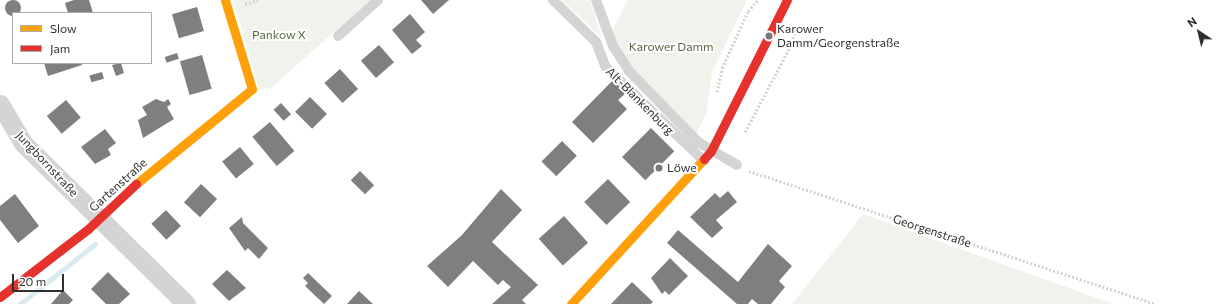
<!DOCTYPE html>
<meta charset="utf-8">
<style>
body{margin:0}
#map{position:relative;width:1231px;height:304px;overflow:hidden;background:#fff;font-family:Commissioner,sans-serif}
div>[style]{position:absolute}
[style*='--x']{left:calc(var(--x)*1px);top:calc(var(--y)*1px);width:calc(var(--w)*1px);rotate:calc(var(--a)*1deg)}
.green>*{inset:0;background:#f0f2ec}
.stream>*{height:5px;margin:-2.5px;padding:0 2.5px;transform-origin:2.5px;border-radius:2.5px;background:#dbeaf0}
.building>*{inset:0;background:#7f7f7f;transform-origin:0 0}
.round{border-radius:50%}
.path>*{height:2.5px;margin-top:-1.25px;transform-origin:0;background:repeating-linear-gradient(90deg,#d3d3d3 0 2px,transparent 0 4px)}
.lane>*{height:10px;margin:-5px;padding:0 5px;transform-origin:5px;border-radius:5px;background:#d4d4d4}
.street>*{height:19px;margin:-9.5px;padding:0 9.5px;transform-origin:9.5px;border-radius:9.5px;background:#d4d4d4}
.slow>*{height:9px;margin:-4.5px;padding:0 4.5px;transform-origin:4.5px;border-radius:4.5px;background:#ff9f0a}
.jam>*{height:9px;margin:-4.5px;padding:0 4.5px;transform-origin:4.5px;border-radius:4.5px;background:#e5322d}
.dots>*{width:11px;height:11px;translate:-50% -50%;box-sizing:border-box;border:2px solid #fff;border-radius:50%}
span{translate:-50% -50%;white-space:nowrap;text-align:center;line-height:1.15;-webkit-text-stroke:4px #fff;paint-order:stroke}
.poi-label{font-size:12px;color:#2f2f2f}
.left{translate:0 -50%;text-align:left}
.park-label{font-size:12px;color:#576840}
.street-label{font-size:12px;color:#2f2f2f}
.legend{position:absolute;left:12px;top:12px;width:140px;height:52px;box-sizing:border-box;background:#fff;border:1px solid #acacac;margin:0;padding:5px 7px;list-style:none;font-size:12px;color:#2f2f2f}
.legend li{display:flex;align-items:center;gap:8px;height:20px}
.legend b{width:20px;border:1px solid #acacac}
.north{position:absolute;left:1179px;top:12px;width:40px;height:40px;-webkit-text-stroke:3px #fff;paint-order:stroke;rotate:325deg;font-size:11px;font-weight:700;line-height:16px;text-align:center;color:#2f2f2f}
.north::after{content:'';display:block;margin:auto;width:14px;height:18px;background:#2f2f2f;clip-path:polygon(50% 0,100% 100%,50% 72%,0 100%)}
.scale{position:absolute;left:12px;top:274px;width:52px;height:18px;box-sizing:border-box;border:2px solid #2f2f2f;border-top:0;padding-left:5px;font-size:12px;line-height:14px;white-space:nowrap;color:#2f2f2f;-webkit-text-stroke:3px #fff;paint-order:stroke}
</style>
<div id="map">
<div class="green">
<i style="clip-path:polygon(233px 0,370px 0,271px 88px,259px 89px)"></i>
<i style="clip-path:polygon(562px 0,590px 0,602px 38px)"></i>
<i style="clip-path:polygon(628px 0,747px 0,712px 72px,706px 115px,695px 136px,618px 63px,610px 35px)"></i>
<i style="clip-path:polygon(863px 214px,1113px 304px,792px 304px)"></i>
</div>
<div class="stream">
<i style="--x:20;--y:304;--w:96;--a:-38.7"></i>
</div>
<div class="building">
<i class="round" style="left:5px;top:0;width:16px;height:16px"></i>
<i style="clip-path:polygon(74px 0,89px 0,93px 13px,68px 13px,65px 3px)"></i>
<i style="clip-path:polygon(421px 0,449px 0,433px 14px)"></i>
<i style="left:197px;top:7px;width:25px;height:26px;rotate:74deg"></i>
<i style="clip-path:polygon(410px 14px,425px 32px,416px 40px,422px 46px,412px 54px,392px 30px)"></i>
<i style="left:379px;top:45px;width:23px;height:24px;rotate:49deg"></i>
<i style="left:177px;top:53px;width:6px;height:13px;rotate:72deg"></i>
<i style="left:202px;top:55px;width:35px;height:23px;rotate:74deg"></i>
<i style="clip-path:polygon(44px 63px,81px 63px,82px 65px,48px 76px)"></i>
<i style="clip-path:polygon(121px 63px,124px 73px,116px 76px,112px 65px)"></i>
<i style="left:340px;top:69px;width:27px;height:21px;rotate:48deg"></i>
<i style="left:102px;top:72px;width:7px;height:13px;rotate:74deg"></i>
<i style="clip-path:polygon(613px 80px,626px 93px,618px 100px,627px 109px,593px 143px,572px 122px)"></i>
<i style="left:310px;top:97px;width:24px;height:21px;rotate:45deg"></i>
<i style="clip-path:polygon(156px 99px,164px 102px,168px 99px,171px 104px,167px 107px,174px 119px,143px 138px,138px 120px,147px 115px,142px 107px)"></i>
<i style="left:66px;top:100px;width:23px;height:25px;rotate:50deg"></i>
<i style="left:281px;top:103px;width:15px;height:10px;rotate:48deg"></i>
<i style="left:270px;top:122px;width:38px;height:23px;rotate:50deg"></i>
<i style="left:651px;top:128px;width:33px;height:41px;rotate:45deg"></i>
<i style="clip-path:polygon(105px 129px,116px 143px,108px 149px,111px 155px,95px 164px,81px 147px)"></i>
<i style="left:562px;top:141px;width:21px;height:29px;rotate:45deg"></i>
<i style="left:240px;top:147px;width:22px;height:23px;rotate:51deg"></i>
<i style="left:360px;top:171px;width:20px;height:13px;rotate:45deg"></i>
<i style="left:608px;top:179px;width:32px;height:33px;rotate:46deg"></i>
<i style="left:201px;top:184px;width:22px;height:25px;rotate:43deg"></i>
<i style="clip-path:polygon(501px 189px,522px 210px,492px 242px,538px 285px,522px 300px,526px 304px,492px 304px,511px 287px,503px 280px,498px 285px,473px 261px,448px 287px,427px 266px,462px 235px)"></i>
<i style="clip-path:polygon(728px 191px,737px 202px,716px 220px,723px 228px,712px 238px,690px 217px,715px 193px,720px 198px)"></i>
<i style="clip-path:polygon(15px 194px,39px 226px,18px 243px,0 220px,0 206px)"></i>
<i style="left:166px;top:210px;width:22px;height:20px;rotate:47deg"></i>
<i style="left:564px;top:216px;width:36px;height:34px;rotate:48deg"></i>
<i style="clip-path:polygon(242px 217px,243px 223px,268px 248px,259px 259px,248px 248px,245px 251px,229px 228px)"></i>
<i style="clip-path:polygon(678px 230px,738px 282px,768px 244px,792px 266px,779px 281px,785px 287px,771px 304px,758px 304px,752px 299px,748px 304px,737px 304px,667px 243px)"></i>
<i style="clip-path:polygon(670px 258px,688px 276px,669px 295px,665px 291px,662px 294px,651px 278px)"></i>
<i style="clip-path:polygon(227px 270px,246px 288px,229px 301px,212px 284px)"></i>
<i style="clip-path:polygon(108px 272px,130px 294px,119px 304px,106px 304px,91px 289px)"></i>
<i style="clip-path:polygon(308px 273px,332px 296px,324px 304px,305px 286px,308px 283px,303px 278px)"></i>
<i style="clip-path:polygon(632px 282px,653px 302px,651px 304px,611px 304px)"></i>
<i style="clip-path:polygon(63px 290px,73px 300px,69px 304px,51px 304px)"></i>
<i style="clip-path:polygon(359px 291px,373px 304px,347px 304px)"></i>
</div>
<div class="path">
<i style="--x:245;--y:4;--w:14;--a:-17"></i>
<i style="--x:717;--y:92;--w:25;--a:-78"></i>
<i style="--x:722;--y:68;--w:63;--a:-65.5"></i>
<i style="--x:748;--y:11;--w:15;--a:-48"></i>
<i style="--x:745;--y:132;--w:101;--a:-62.2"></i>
<i style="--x:792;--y:43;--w:16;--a:-76"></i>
<i style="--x:749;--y:171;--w:427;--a:18.1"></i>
</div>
<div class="lane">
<i style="--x:553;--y:0;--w:60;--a:44.3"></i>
<i style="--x:596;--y:42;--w:26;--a:69"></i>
<i style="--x:605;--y:66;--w:137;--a:43.8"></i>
<i style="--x:596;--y:0;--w:49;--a:69.7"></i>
<i style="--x:613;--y:46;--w:30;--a:57"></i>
<i style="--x:629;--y:71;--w:99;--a:45.8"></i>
<i style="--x:698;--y:142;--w:45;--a:30.5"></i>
<i style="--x:338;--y:36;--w:54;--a:-42"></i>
</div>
<div class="street">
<i style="--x:0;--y:104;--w:45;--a:59.5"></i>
<i style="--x:23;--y:143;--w:229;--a:44.6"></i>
</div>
<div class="slow">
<i style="--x:136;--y:184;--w:150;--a:-39.3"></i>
<i style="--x:252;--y:89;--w:93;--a:-106.9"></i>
<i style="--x:571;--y:304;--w:197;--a:-47.5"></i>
</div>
<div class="jam">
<i style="--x:704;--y:159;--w:11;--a:-49"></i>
<i style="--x:711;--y:151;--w:169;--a:-63.3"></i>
<i style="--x:0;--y:297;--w:111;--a:-37.7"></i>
<i style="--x:88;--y:229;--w:66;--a:-43.2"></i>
</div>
<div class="dots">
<i style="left:769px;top:36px;background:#787878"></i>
<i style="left:659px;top:168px;background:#787878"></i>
</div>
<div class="poi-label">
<span class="left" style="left:777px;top:36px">Karower<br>Damm/Georgenstraße</span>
<span class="left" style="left:667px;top:168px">Löwe</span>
</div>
<div class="park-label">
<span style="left:279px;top:35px">Pankow X</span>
<span style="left:671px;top:47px">Karower Damm</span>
</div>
<div class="street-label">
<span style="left:640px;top:101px;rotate:45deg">Alt-Blankenburg</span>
<span style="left:47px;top:164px;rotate:47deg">Jungbornstraße</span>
<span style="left:118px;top:185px;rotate:-42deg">Gartenstraße</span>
<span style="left:932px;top:231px;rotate:18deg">Georgenstraße</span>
</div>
<ul class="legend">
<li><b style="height:5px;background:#ff9f0a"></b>Slow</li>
<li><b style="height:5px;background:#e5322d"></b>Jam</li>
</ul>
<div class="north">N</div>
<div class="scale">20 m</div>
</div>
